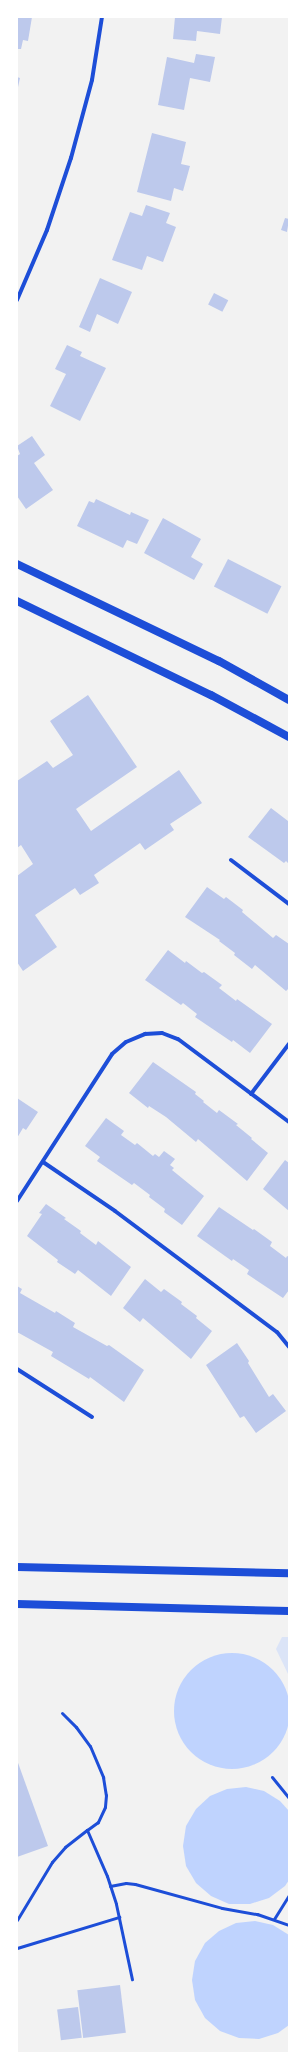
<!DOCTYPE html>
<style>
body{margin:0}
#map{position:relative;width:306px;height:2070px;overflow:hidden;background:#f2f2f2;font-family:"Source Serif 4",serif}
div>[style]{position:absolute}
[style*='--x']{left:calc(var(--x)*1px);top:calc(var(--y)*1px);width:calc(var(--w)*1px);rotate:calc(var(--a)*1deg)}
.green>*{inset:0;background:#dbe4f7}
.water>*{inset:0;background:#bfd3fe}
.round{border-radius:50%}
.building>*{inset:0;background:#bdc9ec;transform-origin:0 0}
.service>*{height:3px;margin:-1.5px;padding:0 1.5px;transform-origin:1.5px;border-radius:1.5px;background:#1d4ed8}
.minor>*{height:4px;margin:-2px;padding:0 2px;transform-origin:2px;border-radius:2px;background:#1d4ed8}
.secondary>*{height:8px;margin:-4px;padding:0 4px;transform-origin:4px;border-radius:4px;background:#1d4ed8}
span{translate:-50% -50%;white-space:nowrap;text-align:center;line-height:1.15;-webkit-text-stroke:3.5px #fff;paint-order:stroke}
.frame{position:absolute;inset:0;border:18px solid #fff;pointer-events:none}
</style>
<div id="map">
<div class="green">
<i style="clip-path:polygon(282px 1637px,289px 1637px,289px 1676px,276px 1649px)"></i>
</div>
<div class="water">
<i class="round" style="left:174px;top:1653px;width:116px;height:116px"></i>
<i style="clip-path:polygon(246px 1787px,264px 1791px,280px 1801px,289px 1811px,289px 1880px,285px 1886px,269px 1898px,250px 1904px,229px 1904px,211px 1896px,196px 1883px,186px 1866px,183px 1846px,186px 1826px,196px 1809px,210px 1796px,227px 1789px)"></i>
<i style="clip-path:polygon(255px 1921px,273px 1925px,289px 1935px,289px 2025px,278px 2033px,259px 2039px,239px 2038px,220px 2031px,205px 2018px,195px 2000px,192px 1980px,195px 1961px,205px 1943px,219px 1931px,236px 1923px)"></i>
</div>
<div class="building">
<i style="clip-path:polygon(17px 17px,32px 17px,28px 41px,23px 40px,21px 49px,17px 49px)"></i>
<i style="clip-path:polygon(175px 17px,222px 17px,220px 34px,197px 31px,196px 41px,173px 39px)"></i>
<i style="clip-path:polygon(196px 54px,215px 57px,210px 82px,190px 78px,184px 110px,158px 105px,167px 57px,194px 63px)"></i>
<i style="clip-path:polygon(17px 77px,20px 78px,18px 87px,17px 87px)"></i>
<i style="clip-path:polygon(152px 133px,186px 142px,181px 164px,190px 166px,183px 191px,174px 188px,171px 201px,137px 192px)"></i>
<i style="clip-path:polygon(146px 205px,170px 213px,166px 223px,176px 227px,163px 262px,147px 256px,142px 270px,112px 260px,130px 212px,142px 216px)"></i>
<i style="clip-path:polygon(285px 218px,289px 219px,287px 232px,281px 230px)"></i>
<i style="clip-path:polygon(100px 278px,132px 292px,118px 324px,97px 314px,90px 332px,79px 327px)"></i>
<i style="left:214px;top:293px;width:16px;height:13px;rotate:27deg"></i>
<i style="clip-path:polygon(67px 345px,82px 352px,80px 356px,106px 368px,80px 421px,50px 406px,66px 374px,55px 369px)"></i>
<i style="clip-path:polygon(32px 436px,45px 455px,34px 463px,53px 490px,26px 509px,17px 496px,17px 456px,20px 454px,17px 446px)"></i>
<i style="clip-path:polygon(96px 499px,130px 515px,131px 512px,149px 520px,137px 544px,127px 540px,123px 548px,77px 526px,89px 501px,94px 503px)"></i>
<i style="clip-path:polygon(163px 518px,201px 539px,191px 557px,203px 564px,194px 580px,144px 553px)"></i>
<i style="left:228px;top:559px;width:60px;height:31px;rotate:27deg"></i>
<i style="clip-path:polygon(88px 695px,137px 767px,76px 809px,91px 831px,179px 770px,202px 803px,170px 824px,174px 830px,145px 850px,140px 843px,94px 875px,99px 883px,80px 895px,75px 888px,35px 915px,57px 947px,23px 971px,17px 962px,17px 876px,33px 864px,21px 845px,17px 848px,17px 781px,47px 761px,53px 768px,73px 755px,50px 721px)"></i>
<i style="clip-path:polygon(271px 808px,288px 821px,289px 819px,289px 864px,286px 861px,284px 863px,248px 837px)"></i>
<i style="clip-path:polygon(207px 887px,224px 899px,226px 897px,243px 910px,242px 912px,273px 938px,276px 935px,289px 944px,289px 988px,286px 991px,255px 965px,252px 969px,234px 955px,235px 953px,219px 941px,220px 940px,185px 917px)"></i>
<i style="clip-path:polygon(168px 950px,185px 963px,186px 961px,202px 973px,204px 972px,222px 985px,219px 988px,236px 1001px,237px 999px,272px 1024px,250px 1053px,233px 1040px,232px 1042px,195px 1017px,197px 1014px,183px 1003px,181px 1005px,145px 980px)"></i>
<i style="clip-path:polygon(153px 1062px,196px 1092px,195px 1094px,204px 1101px,203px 1102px,217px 1113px,219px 1110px,238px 1124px,236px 1125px,252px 1138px,251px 1139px,268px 1153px,247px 1181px,198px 1139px,196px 1142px,166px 1117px,149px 1106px,148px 1108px,129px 1093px)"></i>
<i style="clip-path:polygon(17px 1098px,38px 1112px,26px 1130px,23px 1128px,17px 1138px)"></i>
<i style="clip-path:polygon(106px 1118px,124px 1131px,121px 1135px,135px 1145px,137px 1143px,153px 1156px,155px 1154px,159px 1157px,164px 1151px,175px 1159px,170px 1165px,174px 1168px,172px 1170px,204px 1196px,182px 1225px,164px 1212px,165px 1209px,149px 1197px,150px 1195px,134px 1183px,132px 1185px,97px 1161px,100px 1157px,85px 1146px)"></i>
<i style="clip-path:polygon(285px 1160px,289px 1163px,289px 1211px,263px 1189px)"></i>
<i style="clip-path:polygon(46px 1204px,66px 1218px,64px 1219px,81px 1231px,80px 1233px,96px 1245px,98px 1241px,131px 1267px,111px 1296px,78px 1270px,75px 1274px,57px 1262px,58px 1260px,27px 1236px,42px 1214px,39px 1213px)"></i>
<i style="clip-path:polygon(219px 1207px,253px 1230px,254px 1229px,272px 1242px,270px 1246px,286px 1258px,287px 1256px,289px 1257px,289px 1290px,283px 1298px,247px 1274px,249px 1270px,233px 1259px,232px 1261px,197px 1236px)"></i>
<i style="clip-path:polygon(145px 1279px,161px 1292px,164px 1289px,182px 1302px,181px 1304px,197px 1316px,196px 1318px,212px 1331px,191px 1359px,143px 1318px,140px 1322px,123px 1308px)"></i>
<i style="clip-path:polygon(17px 1286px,22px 1289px,20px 1293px,55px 1313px,56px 1311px,75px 1323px,73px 1327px,107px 1346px,109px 1345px,144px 1370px,124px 1402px,90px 1377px,89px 1379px,51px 1356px,53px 1352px,17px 1332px)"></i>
<i style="clip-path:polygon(237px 1343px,249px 1361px,248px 1363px,269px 1397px,273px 1394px,286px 1411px,256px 1433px,244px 1416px,240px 1418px,206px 1365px)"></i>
<i style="clip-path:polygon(17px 1760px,48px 1846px,17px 1857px)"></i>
<i style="left:120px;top:1985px;width:48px;height:43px;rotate:83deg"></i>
<i style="left:78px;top:2007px;width:31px;height:21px;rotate:83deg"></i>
</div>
<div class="service">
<i style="--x:62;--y:1713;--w:20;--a:45"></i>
<i style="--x:76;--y:1727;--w:24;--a:54"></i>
<i style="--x:90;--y:1746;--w:34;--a:67"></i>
<i style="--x:103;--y:1777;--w:18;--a:81"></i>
<i style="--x:106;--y:1795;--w:12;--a:95"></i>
<i style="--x:105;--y:1807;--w:17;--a:115"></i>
<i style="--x:98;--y:1822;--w:14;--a:144"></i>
<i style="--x:272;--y:1777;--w:27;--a:51"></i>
<i style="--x:110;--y:1886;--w:16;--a:-11"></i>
<i style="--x:126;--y:1883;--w:9;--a:6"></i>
<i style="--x:135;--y:1884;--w:90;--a:15.4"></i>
<i style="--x:222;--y:1908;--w:36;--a:10"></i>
<i style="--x:257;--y:1914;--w:34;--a:19"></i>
<i style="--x:274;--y:1919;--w:28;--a:-58"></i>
<i style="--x:17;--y:1920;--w:68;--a:-58.9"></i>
<i style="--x:52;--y:1862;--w:20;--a:-49"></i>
<i style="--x:65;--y:1847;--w:28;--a:-38"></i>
<i style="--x:87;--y:1830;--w:50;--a:66.5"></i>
<i style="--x:107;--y:1876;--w:29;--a:72"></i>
<i style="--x:116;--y:1904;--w:77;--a:78"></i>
<i style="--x:17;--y:1948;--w:107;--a:-16.9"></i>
</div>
<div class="minor">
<i style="--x:17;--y:300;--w:76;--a:-66.8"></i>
<i style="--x:47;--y:230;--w:76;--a:-71.6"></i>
<i style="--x:71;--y:158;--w:81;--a:-74.9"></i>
<i style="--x:92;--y:80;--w:64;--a:-81"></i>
<i style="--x:231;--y:860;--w:73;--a:37.2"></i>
<i style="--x:251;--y:1094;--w:63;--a:-52.8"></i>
<i style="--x:43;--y:1162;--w:87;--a:34.2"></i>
<i style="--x:115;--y:1211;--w:202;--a:36.8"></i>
<i style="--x:277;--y:1332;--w:19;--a:51"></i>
<i style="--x:17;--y:1201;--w:175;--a:-57.1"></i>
<i style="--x:112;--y:1054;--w:18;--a:-41"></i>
<i style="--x:126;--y:1042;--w:21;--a:-23"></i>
<i style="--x:145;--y:1034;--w:17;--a:-3"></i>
<i style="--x:162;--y:1033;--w:17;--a:21"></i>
<i style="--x:178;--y:1039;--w:139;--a:36.8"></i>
<i style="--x:17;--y:1369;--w:89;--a:32.6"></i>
</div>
<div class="secondary">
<i style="--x:17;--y:564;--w:224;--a:25.7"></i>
<i style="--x:219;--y:661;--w:80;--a:29.1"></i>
<i style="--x:17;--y:601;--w:216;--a:25.9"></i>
<i style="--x:211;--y:695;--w:89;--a:28.3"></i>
<i style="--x:17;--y:1567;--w:272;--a:1.3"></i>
<i style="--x:17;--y:1604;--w:272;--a:1.5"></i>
</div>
<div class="frame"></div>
</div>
